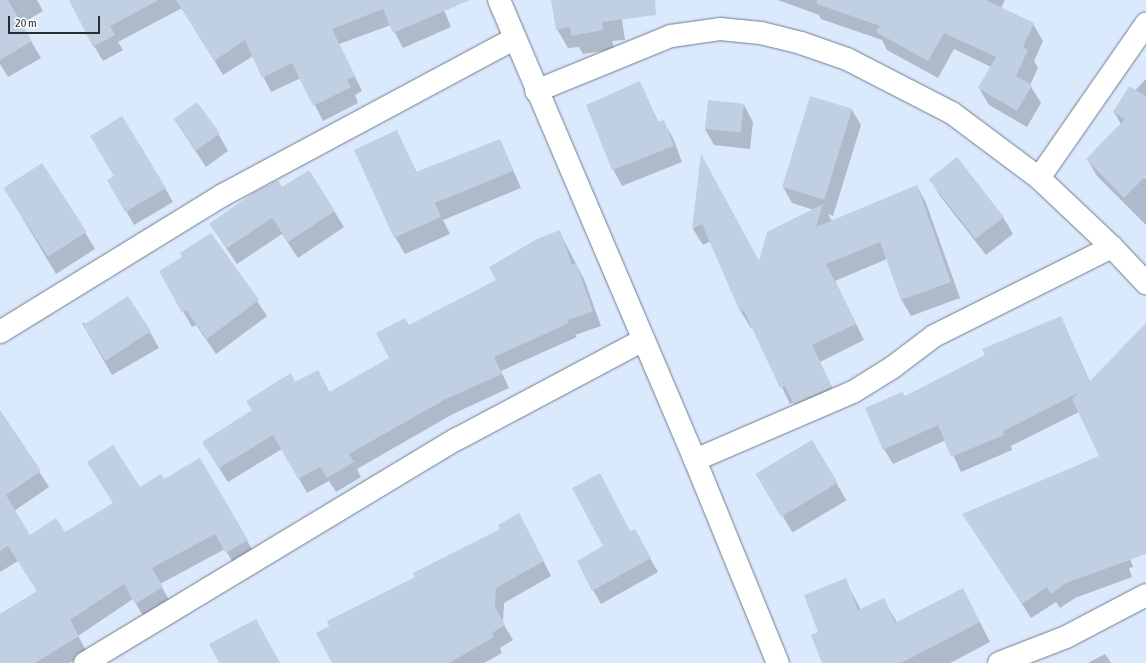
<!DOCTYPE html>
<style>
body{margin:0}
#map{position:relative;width:1146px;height:663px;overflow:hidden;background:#dae9fc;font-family:"Asap Condensed",sans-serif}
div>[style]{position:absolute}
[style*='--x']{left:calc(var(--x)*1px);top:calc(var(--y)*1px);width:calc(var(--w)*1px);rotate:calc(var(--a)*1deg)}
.shadow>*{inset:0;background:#0003;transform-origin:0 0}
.building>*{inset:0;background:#c0cfe1;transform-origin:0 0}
.roads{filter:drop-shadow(0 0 1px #6f7c8d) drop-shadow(0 0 1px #6f7c8d)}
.minor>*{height:22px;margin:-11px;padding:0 11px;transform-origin:11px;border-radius:11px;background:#fff}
span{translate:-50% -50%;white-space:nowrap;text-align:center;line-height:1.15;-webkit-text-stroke:3px #fff;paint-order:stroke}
.scale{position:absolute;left:8px;top:16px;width:92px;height:18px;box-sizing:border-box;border:2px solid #282d34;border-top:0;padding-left:5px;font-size:12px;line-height:14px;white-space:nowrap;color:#282d34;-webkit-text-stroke:3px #fff;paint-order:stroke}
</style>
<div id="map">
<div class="shadow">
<i style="clip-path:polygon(0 0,37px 0,43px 11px,21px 24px,41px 58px,8px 77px,0 64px)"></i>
<i style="clip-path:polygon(83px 0,440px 0,451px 27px,403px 48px,391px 25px,339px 44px,362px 91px,355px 95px,358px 103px,323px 121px,301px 78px,271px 92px,253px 56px,223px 75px,182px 8px,118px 42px,123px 50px,103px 61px,94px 46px)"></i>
<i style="clip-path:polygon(552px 0,619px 0,625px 40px,612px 41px,614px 49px,583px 54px,579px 47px,568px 48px,557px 29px)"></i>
<i style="clip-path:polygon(778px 0,1005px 0,1001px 8px,1033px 24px,1043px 41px,1034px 61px,1038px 68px,1030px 85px,1041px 103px,1027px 127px,989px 105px,979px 88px,991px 67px,954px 49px,938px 78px,887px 50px,882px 40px,821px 19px,819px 15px)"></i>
<i style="clip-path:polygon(1146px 79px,1146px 143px,1123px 128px,1114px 112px)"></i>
<i style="clip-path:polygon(639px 82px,659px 123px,663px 121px,673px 138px,682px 162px,622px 186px,613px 169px)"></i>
<i style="clip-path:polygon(714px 102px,744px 105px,753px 122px,750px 149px,714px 145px,705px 129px)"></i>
<i style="clip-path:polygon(852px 110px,861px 125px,833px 216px,828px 214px,832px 221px,917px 186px,926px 203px,960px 298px,911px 316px,901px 299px,887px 259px,835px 281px,864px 340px,820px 362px,840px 404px,804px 420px,794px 402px,790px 404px,753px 327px,751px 328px,741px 312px,711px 241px,703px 245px,693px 229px,702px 157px,759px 262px,814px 210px,792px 203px,783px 187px)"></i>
<i style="clip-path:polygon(175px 120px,219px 135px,228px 151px,206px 167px)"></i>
<i style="clip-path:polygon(396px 131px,417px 173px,500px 140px,521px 188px,443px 220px,450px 234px,405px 254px,395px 237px)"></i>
<i style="clip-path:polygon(1107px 139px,1146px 179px,1146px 225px,1097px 176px,1087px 159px)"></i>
<i style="clip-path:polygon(140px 145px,173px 202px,134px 225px,109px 180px,115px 177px)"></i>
<i style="clip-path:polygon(931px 180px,1003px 217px,1013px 234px,986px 255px,940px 196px)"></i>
<i style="clip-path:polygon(282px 189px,334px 211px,344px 227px,298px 258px,282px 234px,237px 264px,210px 224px)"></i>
<i style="clip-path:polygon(14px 204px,85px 232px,95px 249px,56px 274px)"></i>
<i style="clip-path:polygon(559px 231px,584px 279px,601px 326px,575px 335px,577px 337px,501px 371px,509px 388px,453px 414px,357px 469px,361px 477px,336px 492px,329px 481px,307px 493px,282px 449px,228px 482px,203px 443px,295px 383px,318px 371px,330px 393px,390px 358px,409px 327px,497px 280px)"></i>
<i style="clip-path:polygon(211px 234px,267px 316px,216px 354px,196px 325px,192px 327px,160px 271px,184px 257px)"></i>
<i style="clip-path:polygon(1061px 317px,1090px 382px,1146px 340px,1146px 524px,1128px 553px,1133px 567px,1129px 568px,1132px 577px,1075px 598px,1060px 608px,1056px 602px,1031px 618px,964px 515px,1100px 456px,1079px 412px,1011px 446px,1012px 450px,961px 472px,946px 440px,893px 464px,884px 449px,905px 397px)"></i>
<i style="clip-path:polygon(82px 323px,150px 332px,159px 348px,112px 375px)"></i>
<i style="clip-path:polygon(13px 431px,49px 487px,14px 511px,29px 536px,64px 533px,140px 488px,164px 481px,199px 459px,256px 556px,236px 568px,225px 549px,160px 584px,171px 603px,145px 619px,133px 599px,78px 636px,87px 652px,69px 663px,0 663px,0 615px,38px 592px,18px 561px,0 572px,0 440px)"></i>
<i style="left:811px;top:441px;width:69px;height:63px;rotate:59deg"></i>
<i style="clip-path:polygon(527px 529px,551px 576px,504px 603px,503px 623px,513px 640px,500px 648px,502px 653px,484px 663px,334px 663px)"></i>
<i style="clip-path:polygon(634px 530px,658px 572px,601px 604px,593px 590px)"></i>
<i style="clip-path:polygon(845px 580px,861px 610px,884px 600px,897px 623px,963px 589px,990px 642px,950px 663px,823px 663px,819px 633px)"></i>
<i style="clip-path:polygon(1105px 654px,1111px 663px,1088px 663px)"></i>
</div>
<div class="building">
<i style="clip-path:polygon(0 0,8px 0,32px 41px,0 60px)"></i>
<i style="clip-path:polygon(69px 0,159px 0,110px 26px,115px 35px,93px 47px)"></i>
<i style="clip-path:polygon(176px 0,470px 0,393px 33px,383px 9px,332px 29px,355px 76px,347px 80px,351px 87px,313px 106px,292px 63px,262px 78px,245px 40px,214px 61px)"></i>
<i style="clip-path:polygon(551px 0,655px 0,656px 15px,602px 22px,603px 30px,571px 36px,570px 27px,556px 30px)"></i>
<i style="clip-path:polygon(817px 0,986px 0,1034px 23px,1023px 47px,1028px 50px,1016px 76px,1032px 85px,1017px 111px,978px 88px,996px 57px,944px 33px,928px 61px,876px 32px,880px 26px,817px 4px)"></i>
<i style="clip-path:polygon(640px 81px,658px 122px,664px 120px,674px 146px,612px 170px,586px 105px)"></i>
<i style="clip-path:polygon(1129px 86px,1146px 96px,1146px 176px,1124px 198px,1086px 159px,1125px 119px,1113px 112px)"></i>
<i style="left:810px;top:96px;width:44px;height:95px;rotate:17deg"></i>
<i style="left:708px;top:100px;width:36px;height:29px;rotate:6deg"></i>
<i style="left:197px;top:102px;width:39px;height:29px;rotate:54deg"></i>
<i style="clip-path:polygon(122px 116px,166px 188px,125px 212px,107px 180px,114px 176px,90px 136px)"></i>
<i style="clip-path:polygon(397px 130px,416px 172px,500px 139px,513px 171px,435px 203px,441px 217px,394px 238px,354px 150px)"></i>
<i style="clip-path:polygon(701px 154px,759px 261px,767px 232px,823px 204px,816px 227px,917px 185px,951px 282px,901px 300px,880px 242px,826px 264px,856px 324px,812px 345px,832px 387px,794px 404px,785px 386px,780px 388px,744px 311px,740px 312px,702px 224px,692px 229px)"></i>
<i style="left:957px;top:157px;width:76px;height:36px;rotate:52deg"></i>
<i style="left:42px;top:163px;width:82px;height:46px;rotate:57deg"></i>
<i style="clip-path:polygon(309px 170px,335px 211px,288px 242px,272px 218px,227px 248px,209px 224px,253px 193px,278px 180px,282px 187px)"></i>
<i style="clip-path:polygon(560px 230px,572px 265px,576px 263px,593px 311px,568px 320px,569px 323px,494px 357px,502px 374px,444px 400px,349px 454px,354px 462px,327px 478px,320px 467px,298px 479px,273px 435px,219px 468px,202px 442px,252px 410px,246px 401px,291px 373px,295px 382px,318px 370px,329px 392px,389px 358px,376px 333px,405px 318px,409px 325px,496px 280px,489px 267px,537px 239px)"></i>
<i style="clip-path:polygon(211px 233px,259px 300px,207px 339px,186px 310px,182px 313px,159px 271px,182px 257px,180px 253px)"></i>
<i style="left:128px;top:296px;width:42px;height:54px;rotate:57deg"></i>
<i style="clip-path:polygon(1061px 316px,1089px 382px,1146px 323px,1146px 554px,1066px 583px,1051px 594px,1047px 587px,1022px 604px,962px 514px,1099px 456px,1072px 399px,1078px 393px,1003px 431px,1004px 435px,951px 457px,938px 425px,883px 450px,865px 408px,902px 392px,905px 396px,985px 355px,982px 349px)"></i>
<i style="clip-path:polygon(0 410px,41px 471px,6px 495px,30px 535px,56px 518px,65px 532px,113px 503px,87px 462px,113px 445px,140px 487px,161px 474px,164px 479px,200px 458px,248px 540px,226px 553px,215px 534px,152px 568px,163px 587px,135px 604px,124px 584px,70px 620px,79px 636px,35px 663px,0 663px,0 614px,37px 591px,8px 546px,0 551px)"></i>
<i style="left:812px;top:440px;width:50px;height:66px;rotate:59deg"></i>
<i style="clip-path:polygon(600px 473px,630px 531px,635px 529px,651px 558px,592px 591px,577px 561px,603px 546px,572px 488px)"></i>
<i style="clip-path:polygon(519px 513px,544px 561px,496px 588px,495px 607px,505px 625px,492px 633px,494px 637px,449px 663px,332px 663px,316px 633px,329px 626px,327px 621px,415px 577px,413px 573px,500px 529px,498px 525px)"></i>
<i style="clip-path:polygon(846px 578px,858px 610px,884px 598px,895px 623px,963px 588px,980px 622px,901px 663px,822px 663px,811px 635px,818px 632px,804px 595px)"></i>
<i style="clip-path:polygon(256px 619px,280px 663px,219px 663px,209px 644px)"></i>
</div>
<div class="roads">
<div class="minor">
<i style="--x:499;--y:0;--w:500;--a:66.92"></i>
<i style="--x:695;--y:460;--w:219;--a:67.8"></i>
<i style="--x:536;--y:91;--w:146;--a:-22.2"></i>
<i style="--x:671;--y:36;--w:49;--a:-8.1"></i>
<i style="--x:720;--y:29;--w:41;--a:5.6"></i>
<i style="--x:761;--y:33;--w:41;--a:14"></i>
<i style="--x:801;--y:43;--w:49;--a:19.2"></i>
<i style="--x:847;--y:59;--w:118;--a:27.2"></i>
<i style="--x:952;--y:113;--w:109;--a:36.8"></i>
<i style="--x:1039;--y:178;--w:100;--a:43.4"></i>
<i style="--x:1112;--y:247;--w:50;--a:46.6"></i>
<i style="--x:1039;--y:178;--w:188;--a:-55.2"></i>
<i style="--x:0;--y:332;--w:259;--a:-31.6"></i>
<i style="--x:221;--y:196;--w:332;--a:-28.2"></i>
<i style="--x:695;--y:460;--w:172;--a:-23.3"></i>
<i style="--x:853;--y:392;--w:47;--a:-32"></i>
<i style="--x:893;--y:367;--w:51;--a:-37.1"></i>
<i style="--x:934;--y:336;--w:199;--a:-26.6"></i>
<i style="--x:85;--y:663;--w:434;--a:-31.1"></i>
<i style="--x:457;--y:439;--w:211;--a:-28"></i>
<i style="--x:999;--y:663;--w:72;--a:-21.2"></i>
<i style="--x:1066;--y:637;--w:90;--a:-27.7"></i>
</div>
</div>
<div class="scale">20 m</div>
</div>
